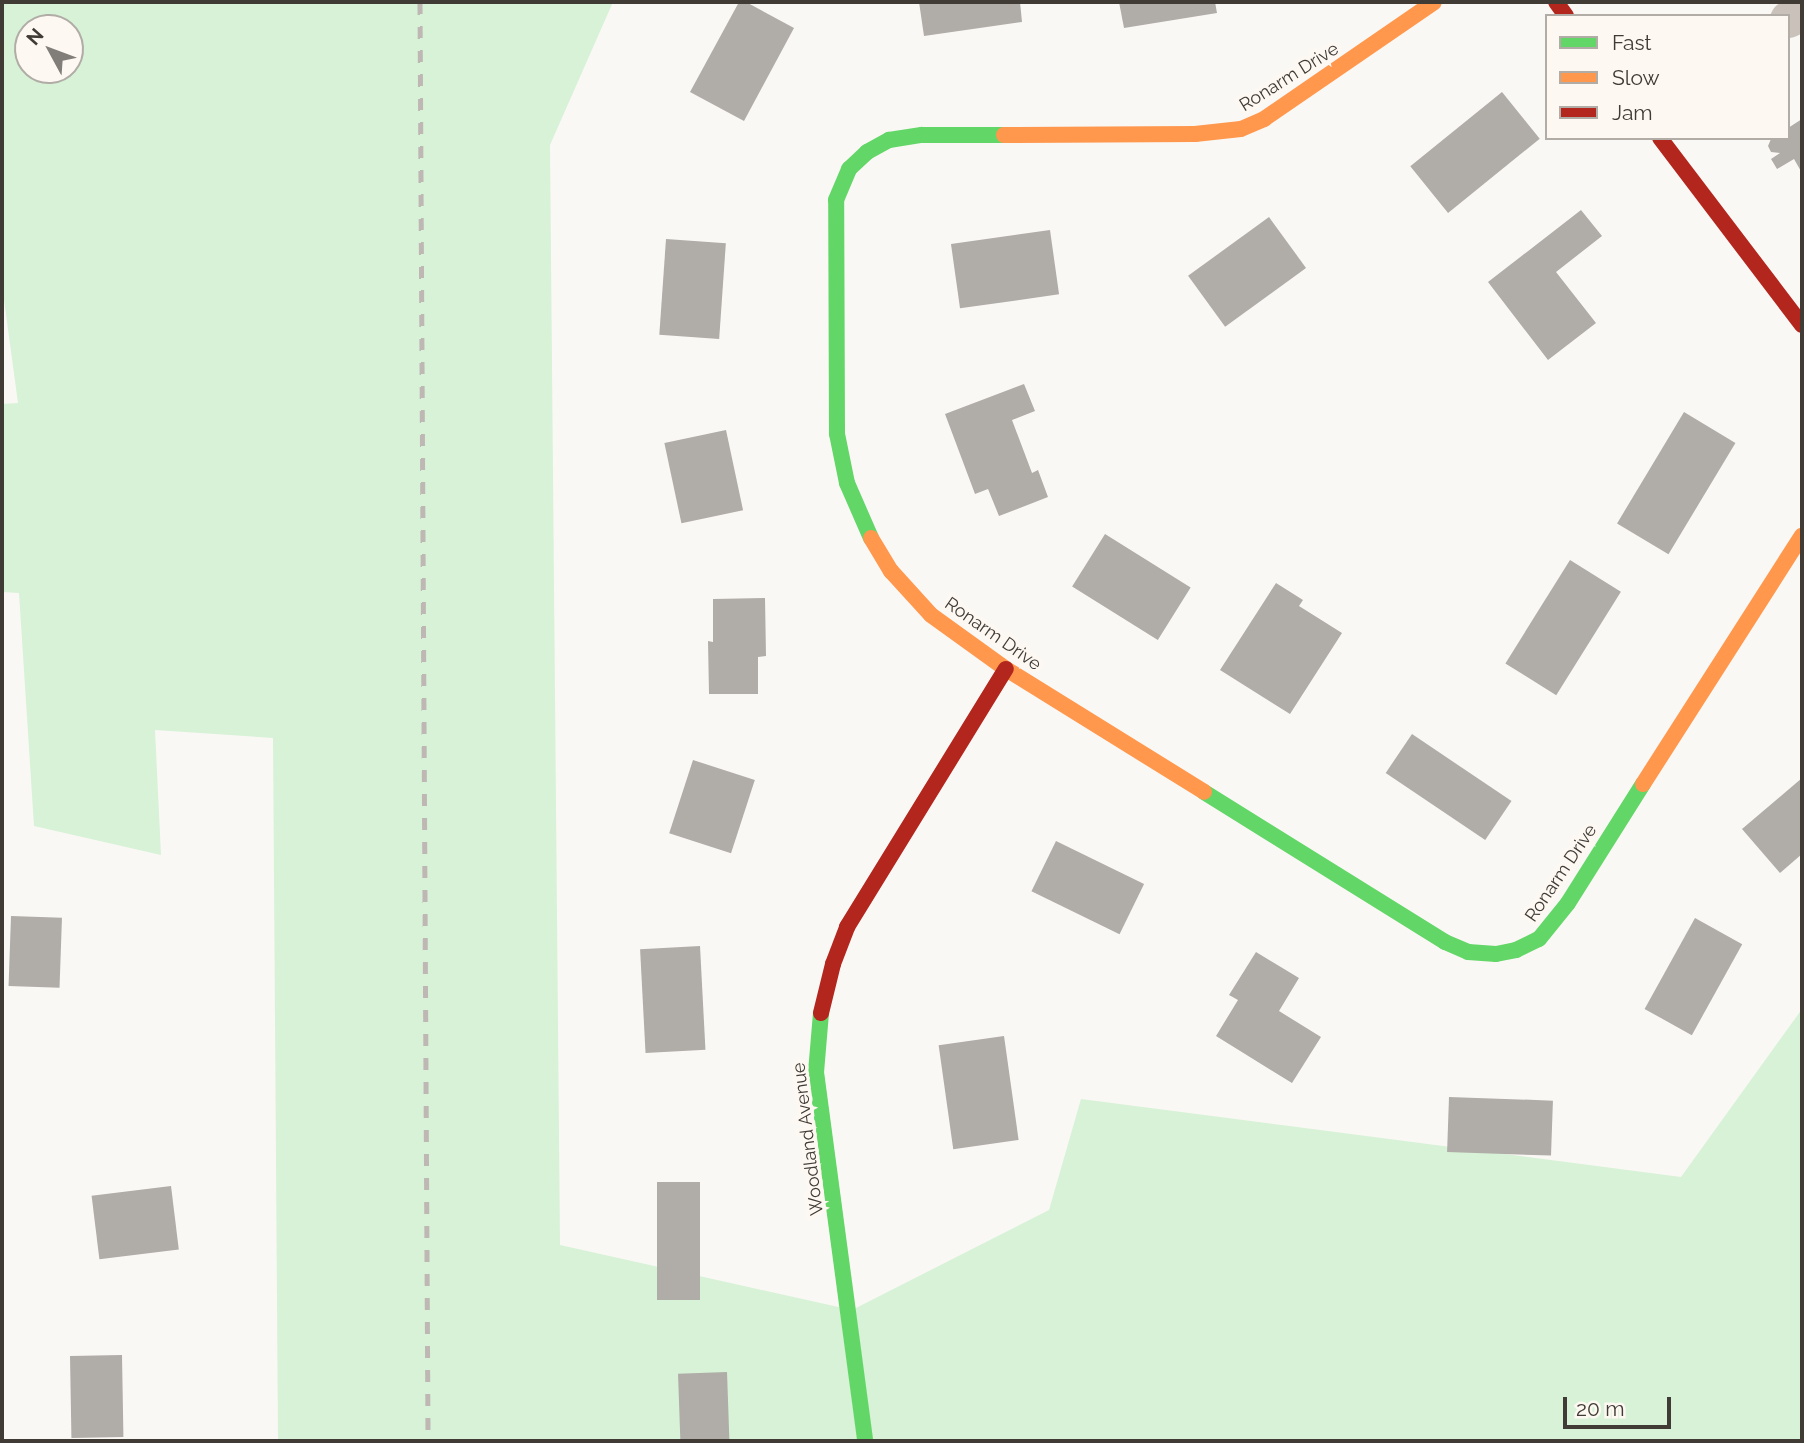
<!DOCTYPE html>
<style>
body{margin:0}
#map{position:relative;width:1804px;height:1443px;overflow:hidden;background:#faf8f5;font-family:Raleway,sans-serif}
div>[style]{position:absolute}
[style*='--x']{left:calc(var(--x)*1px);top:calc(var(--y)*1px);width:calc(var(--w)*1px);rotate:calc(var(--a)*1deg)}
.green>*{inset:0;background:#d7f2d6}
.building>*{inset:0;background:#b0aca8;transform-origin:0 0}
.street>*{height:37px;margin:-18.5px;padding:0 18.5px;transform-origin:18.5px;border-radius:18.5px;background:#cac1bb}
.fast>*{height:16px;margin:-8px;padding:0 8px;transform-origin:8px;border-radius:8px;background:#63d668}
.slow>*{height:16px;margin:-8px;padding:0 8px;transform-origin:8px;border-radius:8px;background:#ff974d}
.jam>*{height:16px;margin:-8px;padding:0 8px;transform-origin:8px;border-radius:8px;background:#b3261e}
.rail>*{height:5px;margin-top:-2.5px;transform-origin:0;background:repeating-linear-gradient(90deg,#beb7b4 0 12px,transparent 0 24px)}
span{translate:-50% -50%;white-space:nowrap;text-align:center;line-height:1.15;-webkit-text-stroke:7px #fdf8f2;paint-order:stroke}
.street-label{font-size:18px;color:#403b35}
.frame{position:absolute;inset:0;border:4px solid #403b35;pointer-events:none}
.legend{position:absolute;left:1545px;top:14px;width:245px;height:126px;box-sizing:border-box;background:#fdf8f2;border:2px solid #b1aca6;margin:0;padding:9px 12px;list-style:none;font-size:21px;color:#403b35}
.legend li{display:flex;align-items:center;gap:14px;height:35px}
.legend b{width:35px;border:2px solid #b1aca6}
.north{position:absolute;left:14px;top:14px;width:70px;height:70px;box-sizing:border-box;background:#fdf8f2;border:2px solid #b1aca6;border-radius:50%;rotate:311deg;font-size:19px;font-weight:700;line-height:28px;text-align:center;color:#403b35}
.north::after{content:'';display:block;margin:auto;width:24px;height:32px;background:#817d78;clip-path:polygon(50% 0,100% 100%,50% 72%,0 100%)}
.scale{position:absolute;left:1563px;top:1397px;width:108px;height:32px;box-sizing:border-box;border:4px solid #403b35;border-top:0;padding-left:9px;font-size:21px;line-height:24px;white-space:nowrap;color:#403b35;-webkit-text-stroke:5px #fdf8f2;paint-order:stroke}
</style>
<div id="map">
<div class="green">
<i style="clip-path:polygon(evenodd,2px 2px,613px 2px,550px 145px,560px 1245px,852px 1310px,1049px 1210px,1081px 1099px,1681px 1177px,1802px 1009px,1802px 1441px,278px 1441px,273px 738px,155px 730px,161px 855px,34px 826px,19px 593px,2px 592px,2px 404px,18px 403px,2px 285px,2px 2px,28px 28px,70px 28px,70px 70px,28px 70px,28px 28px)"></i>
</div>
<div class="building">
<i style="clip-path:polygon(739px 2px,746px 2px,794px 28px,744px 121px,690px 92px)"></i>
<i style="clip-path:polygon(919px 2px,1020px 2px,1022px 22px,924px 36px)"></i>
<i style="clip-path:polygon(1119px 2px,1215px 2px,1217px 13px,1124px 28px)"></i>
<i style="left:1502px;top:92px;width:60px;height:118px;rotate:51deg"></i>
<i style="clip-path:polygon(1802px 119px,1802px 173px,1794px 159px,1777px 169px,1771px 159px,1780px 153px,1771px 152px,1768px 146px,1771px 139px,1788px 138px,1788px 128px)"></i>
<i style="clip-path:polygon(1581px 210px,1602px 236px,1556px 272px,1596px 323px,1548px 360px,1488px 282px)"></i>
<i style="left:1269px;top:217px;width:63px;height:100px;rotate:54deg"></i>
<i style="left:1050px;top:230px;width:65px;height:100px;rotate:82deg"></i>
<i style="left:666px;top:239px;width:60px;height:96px;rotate:4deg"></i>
<i style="clip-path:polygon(1024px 384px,1035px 411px,1012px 420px,1032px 473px,1038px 470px,1048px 497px,999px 516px,988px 489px,975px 494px,945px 414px)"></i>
<i style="left:1684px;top:412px;width:60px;height:130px;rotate:31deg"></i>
<i style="left:726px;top:430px;width:82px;height:63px;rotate:78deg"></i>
<i style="left:1105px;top:534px;width:101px;height:62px;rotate:32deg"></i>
<i style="left:1570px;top:560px;width:60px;height:122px;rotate:32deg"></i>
<i style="clip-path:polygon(1276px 583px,1303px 600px,1299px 606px,1342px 633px,1290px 714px,1220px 670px)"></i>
<i style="clip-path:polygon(765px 598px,766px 656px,758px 657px,758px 694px,709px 694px,708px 641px,713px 642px,713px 599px)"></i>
<i style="left:1412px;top:734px;width:120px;height:47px;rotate:34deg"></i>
<i style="left:693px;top:760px;width:65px;height:77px;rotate:18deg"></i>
<i style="clip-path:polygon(1802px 778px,1802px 854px,1780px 873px,1742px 829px)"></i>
<i style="left:1056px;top:841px;width:98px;height:56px;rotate:26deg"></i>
<i style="left:11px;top:916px;width:51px;height:70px;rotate:2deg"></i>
<i style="left:1695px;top:918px;width:54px;height:104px;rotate:29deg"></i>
<i style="left:700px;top:946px;width:104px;height:60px;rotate:87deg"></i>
<i style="clip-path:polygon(1256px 952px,1299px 978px,1279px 1011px,1321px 1037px,1292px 1083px,1216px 1036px,1238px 1000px,1229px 995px)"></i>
<i style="left:1004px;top:1036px;width:105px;height:66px;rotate:82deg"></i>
<i style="left:1449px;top:1097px;width:104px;height:55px;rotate:2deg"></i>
<i style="left:657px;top:1182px;width:43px;height:118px"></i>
<i style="left:171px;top:1186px;width:64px;height:80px;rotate:83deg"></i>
<i style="left:122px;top:1355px;width:82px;height:52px;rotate:89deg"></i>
<i style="left:727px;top:1372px;width:69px;height:49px;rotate:88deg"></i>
</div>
<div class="street">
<i style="--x:1788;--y:19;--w:16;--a:-27"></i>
</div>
<div class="fast">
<i style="--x:871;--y:538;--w:60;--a:-113.6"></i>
<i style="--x:847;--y:483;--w:50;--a:-101.5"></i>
<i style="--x:837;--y:434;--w:234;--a:-90.2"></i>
<i style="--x:836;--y:200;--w:34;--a:-67"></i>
<i style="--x:849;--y:169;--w:25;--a:-43"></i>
<i style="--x:867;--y:152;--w:25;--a:-29"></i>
<i style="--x:889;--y:140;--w:33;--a:-9"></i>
<i style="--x:922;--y:135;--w:82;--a:0"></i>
<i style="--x:1204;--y:792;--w:284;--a:31.9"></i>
<i style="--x:1445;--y:942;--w:25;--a:23"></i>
<i style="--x:1468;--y:952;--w:28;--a:4"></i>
<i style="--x:1496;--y:954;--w:20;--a:-11"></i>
<i style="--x:1516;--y:950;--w:25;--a:-26"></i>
<i style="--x:1539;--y:939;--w:46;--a:-51.1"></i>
<i style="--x:1568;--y:903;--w:141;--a:-57.8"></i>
<i style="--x:821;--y:1013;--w:59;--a:94.8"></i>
<i style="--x:816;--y:1072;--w:372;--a:82.4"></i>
</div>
<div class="slow">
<i style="--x:1004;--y:135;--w:191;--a:-0.3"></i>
<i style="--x:1195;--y:134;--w:46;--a:-6.2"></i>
<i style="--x:1241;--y:129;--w:25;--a:-23"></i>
<i style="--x:1264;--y:119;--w:206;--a:-34.5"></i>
<i style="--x:871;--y:538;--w:39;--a:59"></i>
<i style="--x:891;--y:571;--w:59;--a:47.7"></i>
<i style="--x:931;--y:615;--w:92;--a:35.8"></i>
<i style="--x:1006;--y:669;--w:233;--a:31.8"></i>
<i style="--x:1643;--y:784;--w:295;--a:-57.4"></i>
</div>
<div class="jam">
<i style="--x:1556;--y:2;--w:17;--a:54"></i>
<i style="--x:1660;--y:138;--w:235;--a:52.8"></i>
<i style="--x:821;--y:1013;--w:50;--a:-76.2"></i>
<i style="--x:833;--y:964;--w:40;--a:-69"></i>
<i style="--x:847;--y:927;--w:303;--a:-58.4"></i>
</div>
<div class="rail">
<i style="--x:420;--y:2;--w:1439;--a:89.68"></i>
</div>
<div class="street-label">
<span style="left:1289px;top:77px;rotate:-32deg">Ronarm Drive</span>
<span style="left:993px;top:634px;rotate:35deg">Ronarm Drive</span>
<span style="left:1561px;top:873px;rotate:-56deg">Ronarm Drive</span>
<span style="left:808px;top:1139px;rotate:-97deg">Woodland Avenue</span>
</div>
<div class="frame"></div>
<ul class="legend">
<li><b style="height:9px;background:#63d668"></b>Fast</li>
<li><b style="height:9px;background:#ff974d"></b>Slow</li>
<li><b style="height:9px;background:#b3261e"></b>Jam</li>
</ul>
<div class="north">N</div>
<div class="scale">20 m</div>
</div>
